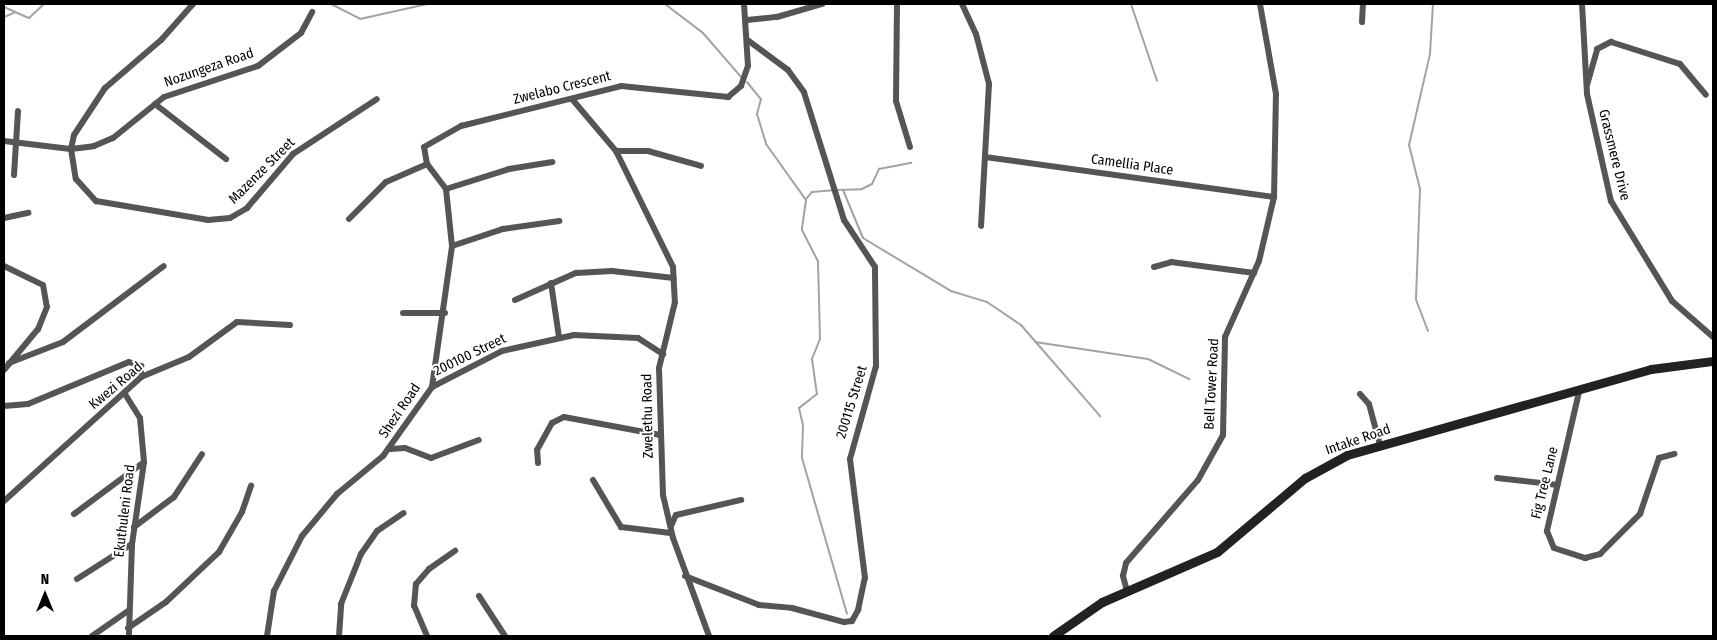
<!DOCTYPE html>
<style>
body{margin:0}
#map{position:relative;width:1717px;height:640px;overflow:hidden;background:#fff;font-family:"Fira Sans Condensed",sans-serif}
div>[style]{position:absolute}
[style*='--x']{left:calc(var(--x)*1px);top:calc(var(--y)*1px);width:calc(var(--w)*1px);rotate:calc(var(--a)*1deg)}
.stream>*{height:2px;margin:-1px;padding:0 1px;transform-origin:1px;border-radius:1px;background:#a3a3a3}
.street>*{height:6px;margin:-3px;padding:0 3px;transform-origin:3px;border-radius:3px;background:#555}
.secondary>*{height:9px;margin:-4.5px;padding:0 4.5px;transform-origin:4.5px;border-radius:4.5px;background:#222}
span{translate:-50% -50%;white-space:nowrap;text-align:center;line-height:1.15;-webkit-text-stroke:4px #fff;paint-order:stroke}
.street-label{font-size:14px;color:#000}
.frame{position:absolute;inset:0;border:5px solid #000;pointer-events:none}
.north{position:absolute;left:20px;top:570px;width:50px;height:50px;-webkit-text-stroke:4px #fff;paint-order:stroke;rotate:0deg;font-size:14px;font-weight:700;line-height:20px;text-align:center;color:#000}
.north::after{content:'';display:block;margin:auto;width:18px;height:22px;background:#000;clip-path:polygon(50% 0,100% 100%,50% 72%,0 100%)}
</style>
<div id="map">
<div class="stream">
<i style="--x:331;--y:4;--w:33;--a:27"></i>
<i style="--x:360;--y:19;--w:69;--a:-12.6"></i>
<i style="--x:665;--y:4;--w:48;--a:37.3"></i>
<i style="--x:703;--y:33;--w:60;--a:49.1"></i>
<i style="--x:1131;--y:4;--w:81;--a:71.3"></i>
<i style="--x:4;--y:7;--w:27;--a:24"></i>
<i style="--x:29;--y:18;--w:21;--a:-43"></i>
<i style="--x:4;--y:17;--w:11;--a:-22"></i>
<i style="--x:747;--y:82;--w:22;--a:51"></i>
<i style="--x:761;--y:99;--w:16;--a:105"></i>
<i style="--x:757;--y:114;--w:31;--a:73"></i>
<i style="--x:766;--y:144;--w:69;--a:54.5"></i>
<i style="--x:806;--y:200;--w:30;--a:98"></i>
<i style="--x:802;--y:230;--w:36;--a:63"></i>
<i style="--x:818;--y:262;--w:77;--a:88.5"></i>
<i style="--x:820;--y:339;--w:22;--a:112"></i>
<i style="--x:812;--y:359;--w:35;--a:82"></i>
<i style="--x:817;--y:394;--w:23;--a:142"></i>
<i style="--x:799;--y:408;--w:18;--a:77"></i>
<i style="--x:803;--y:426;--w:32;--a:92"></i>
<i style="--x:802;--y:458;--w:162;--a:73.9"></i>
<i style="--x:837;--y:190;--w:25;--a:-2"></i>
<i style="--x:862;--y:189;--w:11;--a:-27"></i>
<i style="--x:872;--y:184;--w:17;--a:-65"></i>
<i style="--x:879;--y:169;--w:33;--a:-11"></i>
<i style="--x:843;--y:190;--w:52;--a:67.4"></i>
<i style="--x:863;--y:238;--w:103;--a:31.1"></i>
<i style="--x:951;--y:291;--w:38;--a:17"></i>
<i style="--x:987;--y:302;--w:41;--a:34.1"></i>
<i style="--x:1021;--y:325;--w:121;--a:49"></i>
<i style="--x:806;--y:199;--w:9;--a:-49"></i>
<i style="--x:812;--y:192;--w:21;--a:-5"></i>
<i style="--x:1428;--y:331;--w:34;--a:-111"></i>
<i style="--x:1416;--y:299;--w:110;--a:-87.9"></i>
<i style="--x:1420;--y:189;--w:45;--a:-104"></i>
<i style="--x:1409;--y:145;--w:93;--a:-77"></i>
<i style="--x:1430;--y:54;--w:50;--a:-86.6"></i>
<i style="--x:1035;--y:342;--w:114;--a:8.6"></i>
<i style="--x:1148;--y:359;--w:46;--a:26"></i>
</div>
<div class="street">
<i style="--x:193;--y:4;--w:48;--a:131.6"></i>
<i style="--x:161;--y:40;--w:74;--a:139.4"></i>
<i style="--x:105;--y:88;--w:56;--a:123.4"></i>
<i style="--x:74;--y:135;--w:14;--a:102"></i>
<i style="--x:71;--y:149;--w:30;--a:81"></i>
<i style="--x:76;--y:179;--w:30;--a:48"></i>
<i style="--x:96;--y:201;--w:114;--a:9.6"></i>
<i style="--x:208;--y:220;--w:22;--a:-5"></i>
<i style="--x:230;--y:218;--w:20;--a:-30"></i>
<i style="--x:247;--y:208;--w:71;--a:-49.6"></i>
<i style="--x:293;--y:154;--w:100;--a:-33.2"></i>
<i style="--x:897;--y:4;--w:97;--a:90.6"></i>
<i style="--x:896;--y:101;--w:48;--a:73.1"></i>
<i style="--x:962;--y:4;--w:33;--a:65"></i>
<i style="--x:976;--y:34;--w:52;--a:75.4"></i>
<i style="--x:989;--y:84;--w:142;--a:93.2"></i>
<i style="--x:1582;--y:4;--w:90;--a:86.8"></i>
<i style="--x:1587;--y:94;--w:110;--a:77.4"></i>
<i style="--x:1611;--y:201;--w:117;--a:58.6"></i>
<i style="--x:1672;--y:301;--w:55;--a:41.3"></i>
<i style="--x:747;--y:20;--w:30;--a:-6"></i>
<i style="--x:777;--y:17;--w:47;--a:-16.1"></i>
<i style="--x:1362;--y:22;--w:18;--a:-87"></i>
<i style="--x:1587;--y:85;--w:37;--a:-74"></i>
<i style="--x:1597;--y:49;--w:16;--a:-27"></i>
<i style="--x:1611;--y:42;--w:72;--a:17.7"></i>
<i style="--x:1680;--y:64;--w:40;--a:50"></i>
<i style="--x:572;--y:99;--w:68;--a:49.8"></i>
<i style="--x:616;--y:151;--w:129;--a:63.8"></i>
<i style="--x:673;--y:267;--w:35;--a:87"></i>
<i style="--x:675;--y:302;--w:68;--a:103.6"></i>
<i style="--x:659;--y:368;--w:127;--a:88.2"></i>
<i style="--x:663;--y:495;--w:44;--a:76.9"></i>
<i style="--x:673;--y:538;--w:104;--a:69.8"></i>
<i style="--x:155;--y:104;--w:90;--a:37.8"></i>
<i style="--x:4;--y:141;--w:67;--a:6.8"></i>
<i style="--x:71;--y:149;--w:23;--a:-7"></i>
<i style="--x:94;--y:146;--w:21;--a:-23"></i>
<i style="--x:113;--y:138;--w:65;--a:-38.8"></i>
<i style="--x:164;--y:97;--w:99;--a:-18.3"></i>
<i style="--x:258;--y:66;--w:54;--a:-37.5"></i>
<i style="--x:301;--y:33;--w:24;--a:-62"></i>
<i style="--x:616;--y:151;--w:32;--a:0"></i>
<i style="--x:648;--y:151;--w:55;--a:15.8"></i>
<i style="--x:985;--y:157;--w:292;--a:7.9"></i>
<i style="--x:14;--y:175;--w:64;--a:-86.4"></i>
<i style="--x:446;--y:189;--w:66;--a:-17.6"></i>
<i style="--x:509;--y:169;--w:44;--a:-9.2"></i>
<i style="--x:4;--y:218;--w:25;--a:-12"></i>
<i style="--x:349;--y:219;--w:52;--a:-45"></i>
<i style="--x:386;--y:182;--w:45;--a:-23.7"></i>
<i style="--x:452;--y:246;--w:54;--a:-18.4"></i>
<i style="--x:503;--y:229;--w:57;--a:-8.1"></i>
<i style="--x:4;--y:266;--w:43;--a:26"></i>
<i style="--x:43;--y:285;--w:22;--a:80"></i>
<i style="--x:47;--y:307;--w:24;--a:112"></i>
<i style="--x:38;--y:329;--w:53;--a:129.7"></i>
<i style="--x:1154;--y:267;--w:18;--a:-16"></i>
<i style="--x:1171;--y:262;--w:84;--a:7.5"></i>
<i style="--x:551;--y:283;--w:55;--a:81.6"></i>
<i style="--x:515;--y:300;--w:67;--a:-23.9"></i>
<i style="--x:576;--y:273;--w:36;--a:-3"></i>
<i style="--x:612;--y:271;--w:62;--a:6.4"></i>
<i style="--x:403;--y:313;--w:42;--a:0"></i>
<i style="--x:9;--y:363;--w:58;--a:-21.3"></i>
<i style="--x:63;--y:342;--w:126;--a:-37"></i>
<i style="--x:432;--y:387;--w:79;--a:-27.2"></i>
<i style="--x:502;--y:351;--w:74;--a:-12.5"></i>
<i style="--x:574;--y:335;--w:64;--a:2.7"></i>
<i style="--x:638;--y:338;--w:30;--a:33"></i>
<i style="--x:1579;--y:392;--w:143;--a:103"></i>
<i style="--x:1547;--y:531;--w:18;--a:68"></i>
<i style="--x:1554;--y:548;--w:33;--a:18"></i>
<i style="--x:1585;--y:558;--w:16;--a:-15"></i>
<i style="--x:1600;--y:554;--w:57;--a:-45"></i>
<i style="--x:1640;--y:514;--w:59;--a:-71.3"></i>
<i style="--x:1659;--y:458;--w:16;--a:-15"></i>
<i style="--x:125;--y:394;--w:28;--a:58"></i>
<i style="--x:140;--y:418;--w:44;--a:84.8"></i>
<i style="--x:144;--y:462;--w:83;--a:98.3"></i>
<i style="--x:132;--y:544;--w:92;--a:91.9"></i>
<i style="--x:1360;--y:394;--w:13;--a:48"></i>
<i style="--x:1369;--y:404;--w:42;--a:75"></i>
<i style="--x:4;--y:406;--w:24;--a:-5"></i>
<i style="--x:28;--y:404;--w:109;--a:-22.6"></i>
<i style="--x:129;--y:362;--w:13;--a:18"></i>
<i style="--x:141;--y:366;--w:11;--a:90"></i>
<i style="--x:390;--y:449;--w:15;--a:-4"></i>
<i style="--x:405;--y:448;--w:28;--a:21"></i>
<i style="--x:431;--y:458;--w:51;--a:-20.6"></i>
<i style="--x:538;--y:463;--w:13;--a:-94"></i>
<i style="--x:537;--y:450;--w:31;--a:-61"></i>
<i style="--x:552;--y:423;--w:13;--a:-27"></i>
<i style="--x:564;--y:417;--w:98;--a:10.6"></i>
<i style="--x:1497;--y:478;--w:61;--a:6.5"></i>
<i style="--x:593;--y:480;--w:55;--a:59.2"></i>
<i style="--x:621;--y:527;--w:50;--a:6.8"></i>
<i style="--x:4;--y:501;--w:185;--a:-42.1"></i>
<i style="--x:141;--y:377;--w:52;--a:-22.6"></i>
<i style="--x:189;--y:357;--w:59;--a:-36.1"></i>
<i style="--x:237;--y:322;--w:53;--a:3.2"></i>
<i style="--x:74;--y:514;--w:87;--a:-36.6"></i>
<i style="--x:671;--y:526;--w:12;--a:-66"></i>
<i style="--x:676;--y:515;--w:67;--a:-13"></i>
<i style="--x:134;--y:527;--w:50;--a:-36.9"></i>
<i style="--x:174;--y:497;--w:51;--a:-56.9"></i>
<i style="--x:685;--y:576;--w:79;--a:21.4"></i>
<i style="--x:759;--y:605;--w:33;--a:5"></i>
<i style="--x:792;--y:608;--w:54;--a:15.1"></i>
<i style="--x:844;--y:622;--w:8;--a:-7"></i>
<i style="--x:852;--y:621;--w:13;--a:-61"></i>
<i style="--x:858;--y:610;--w:33;--a:-78"></i>
<i style="--x:865;--y:578;--w:120;--a:-97.2"></i>
<i style="--x:850;--y:459;--w:97;--a:-74.4"></i>
<i style="--x:876;--y:366;--w:99;--a:-90.6"></i>
<i style="--x:875;--y:267;--w:56;--a:-123.4"></i>
<i style="--x:844;--y:220;--w:134;--a:-107.4"></i>
<i style="--x:804;--y:92;--w:27;--a:-126"></i>
<i style="--x:788;--y:70;--w:49;--a:-143.4"></i>
<i style="--x:77;--y:579;--w:65;--a:-32.5"></i>
<i style="--x:1127;--y:591;--w:16;--a:-105"></i>
<i style="--x:1123;--y:576;--w:13;--a:-77"></i>
<i style="--x:1126;--y:563;--w:110;--a:-49.1"></i>
<i style="--x:1198;--y:480;--w:51;--a:-60.9"></i>
<i style="--x:1223;--y:435;--w:98;--a:-88.8"></i>
<i style="--x:1225;--y:337;--w:83;--a:-65.9"></i>
<i style="--x:1259;--y:261;--w:66;--a:-76.8"></i>
<i style="--x:1274;--y:197;--w:103;--a:-88.9"></i>
<i style="--x:1276;--y:94;--w:91;--a:-100.1"></i>
<i style="--x:479;--y:596;--w:48;--a:57"></i>
<i style="--x:128;--y:628;--w:46;--a:-34.4"></i>
<i style="--x:166;--y:602;--w:73;--a:-43.3"></i>
<i style="--x:219;--y:552;--w:46;--a:-60.1"></i>
<i style="--x:242;--y:512;--w:28;--a:-71"></i>
<i style="--x:92;--y:636;--w:44;--a:-34.8"></i>
<i style="--x:267;--y:636;--w:46;--a:-81.2"></i>
<i style="--x:274;--y:591;--w:62;--a:-63"></i>
<i style="--x:302;--y:536;--w:55;--a:-50.2"></i>
<i style="--x:337;--y:494;--w:60;--a:-39.6"></i>
<i style="--x:383;--y:456;--w:85;--a:-54.6"></i>
<i style="--x:432;--y:387;--w:142;--a:-81.9"></i>
<i style="--x:452;--y:246;--w:57;--a:-96"></i>
<i style="--x:446;--y:189;--w:31;--a:-127"></i>
<i style="--x:427;--y:164;--w:17;--a:-100"></i>
<i style="--x:424;--y:147;--w:43;--a:-29.6"></i>
<i style="--x:461;--y:126;--w:165;--a:-14"></i>
<i style="--x:621;--y:86;--w:108;--a:5.9"></i>
<i style="--x:728;--y:97;--w:17;--a:-40"></i>
<i style="--x:741;--y:86;--w:21;--a:-71"></i>
<i style="--x:748;--y:66;--w:62;--a:-93.7"></i>
<i style="--x:339;--y:636;--w:32;--a:-86"></i>
<i style="--x:341;--y:604;--w:54;--a:-68.2"></i>
<i style="--x:361;--y:554;--w:28;--a:-55"></i>
<i style="--x:377;--y:531;--w:32;--a:-34"></i>
<i style="--x:427;--y:636;--w:33;--a:-113"></i>
<i style="--x:414;--y:606;--w:22;--a:-85"></i>
<i style="--x:416;--y:584;--w:20;--a:-49"></i>
<i style="--x:429;--y:569;--w:32;--a:-35"></i>
</div>
<div class="secondary">
<i style="--x:1053;--y:636;--w:60;--a:-34.8"></i>
<i style="--x:1102;--y:602;--w:125;--a:-23.5"></i>
<i style="--x:1217;--y:552;--w:115;--a:-40.1"></i>
<i style="--x:1305;--y:478;--w:48;--a:-28.7"></i>
<i style="--x:1347;--y:455;--w:316;--a:-15.8"></i>
<i style="--x:1651;--y:369;--w:63;--a:-7.4"></i>
</div>
<div class="street-label">
<span style="left:209px;top:68px;rotate:-19deg">Nozungeza Road</span>
<span style="left:562px;top:88px;rotate:-14deg">Zwelabo Crescent</span>
<span style="left:1614px;top:155px;rotate:76deg">Grassmere Drive</span>
<span style="left:1132px;top:165px;rotate:8deg">Camellia Place</span>
<span style="left:262px;top:171px;rotate:-45deg">Mazenze Street</span>
<span style="left:470px;top:355px;rotate:-26deg">200100 Street</span>
<span style="left:1212px;top:384px;rotate:-87deg">Bell Tower Road</span>
<span style="left:116px;top:386px;rotate:-40deg">Kwezi Road</span>
<span style="left:852px;top:402px;rotate:-73deg">200115 Street</span>
<span style="left:400px;top:411px;rotate:-56deg">Shezi Road</span>
<span style="left:648px;top:416px;rotate:-91deg">Zwelethu Road</span>
<span style="left:1358px;top:440px;rotate:-19deg">Intake Road</span>
<span style="left:1545px;top:483px;rotate:-76deg">Fig Tree Lane</span>
<span style="left:125px;top:511px;rotate:-83deg">Ekuthuleni Road</span>
</div>
<div class="frame"></div>
<div class="north">N</div>
</div>
